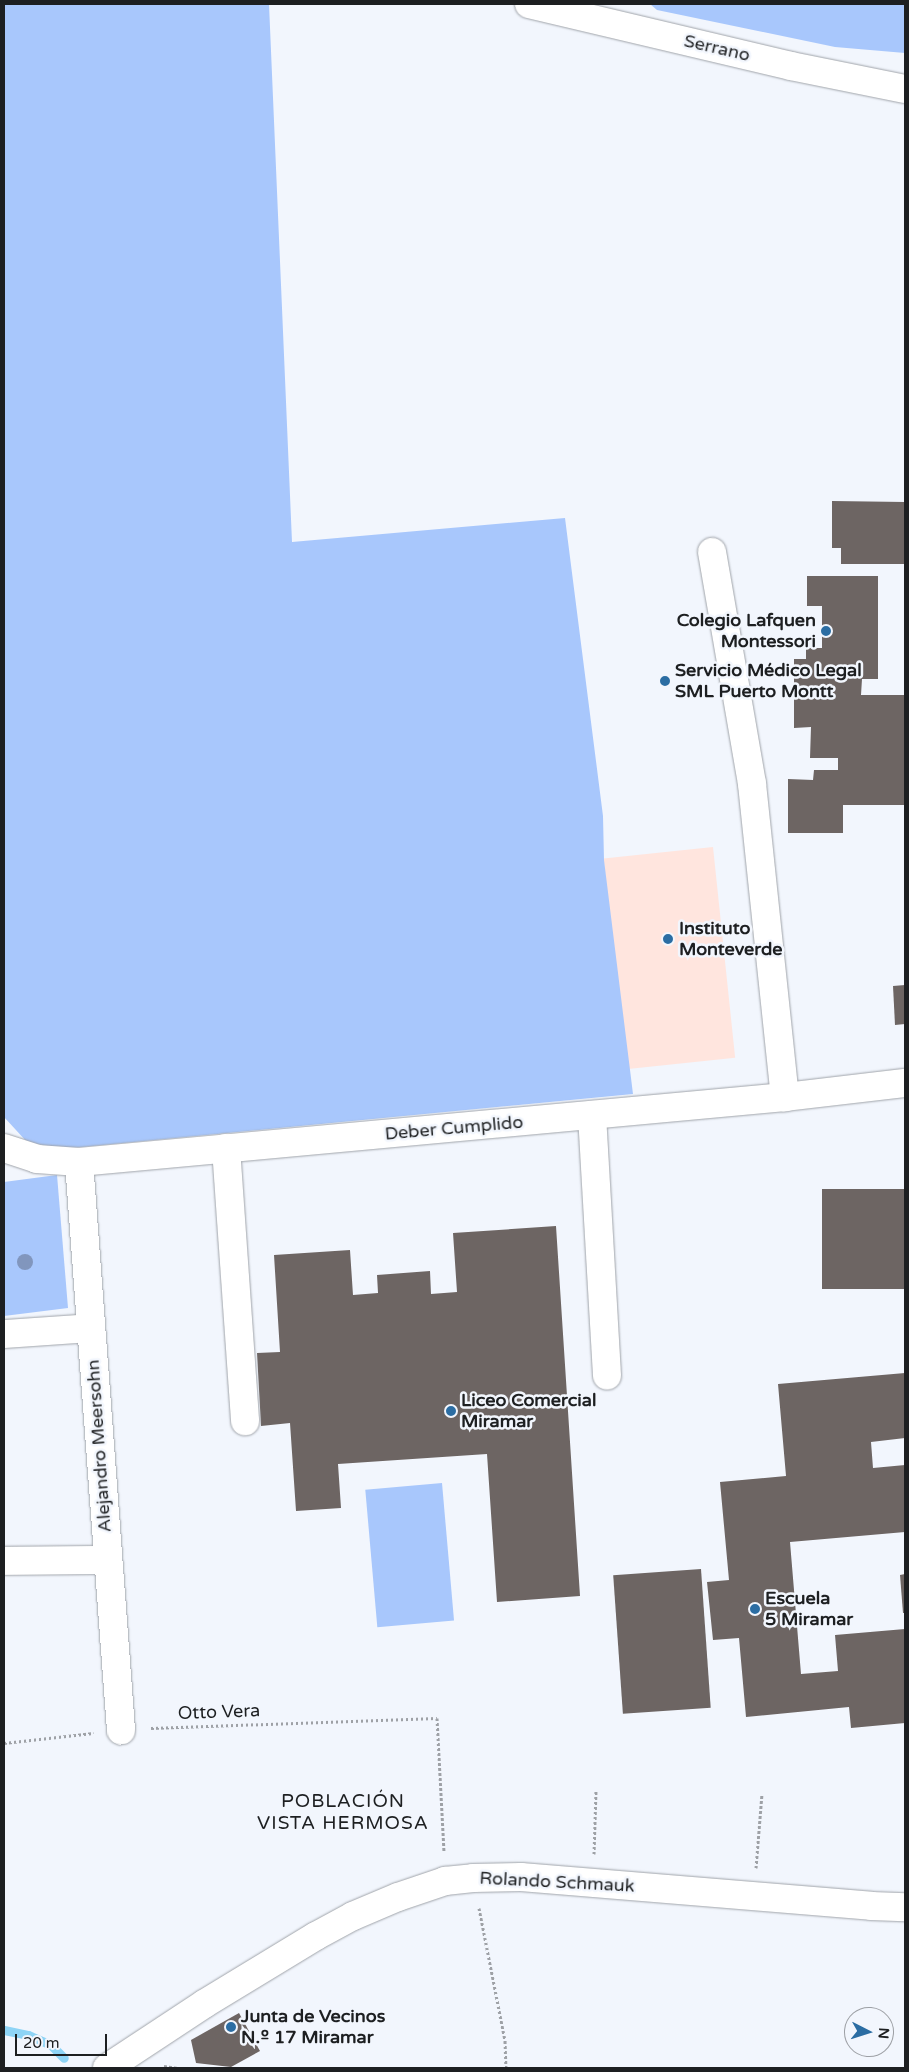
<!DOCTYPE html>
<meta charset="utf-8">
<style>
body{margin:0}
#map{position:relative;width:909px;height:2072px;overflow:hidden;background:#f2f6fd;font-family:"Varela Round",sans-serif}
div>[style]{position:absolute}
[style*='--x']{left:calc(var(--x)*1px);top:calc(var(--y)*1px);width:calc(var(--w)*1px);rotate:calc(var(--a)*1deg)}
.medical>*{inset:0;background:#ffe5de;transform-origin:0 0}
.green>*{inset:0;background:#a8c7fc;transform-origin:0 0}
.stream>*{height:9px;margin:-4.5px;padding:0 4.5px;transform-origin:4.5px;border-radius:4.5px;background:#8ed4f6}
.building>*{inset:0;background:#6d6563;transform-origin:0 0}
.path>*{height:3px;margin-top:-1.5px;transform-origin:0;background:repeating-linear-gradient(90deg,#9ea1a6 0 2.5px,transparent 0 5px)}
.roads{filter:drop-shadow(0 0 1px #a0a4aa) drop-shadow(0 0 1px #a0a4aa)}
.minor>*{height:28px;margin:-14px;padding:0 14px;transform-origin:14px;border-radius:14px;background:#fff}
.trees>*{width:16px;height:16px;margin:-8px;border-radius:50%;background:#8196bd}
.dots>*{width:14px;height:14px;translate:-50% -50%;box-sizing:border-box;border:2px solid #f2f6fd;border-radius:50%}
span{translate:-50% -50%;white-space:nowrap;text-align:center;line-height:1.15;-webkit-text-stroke:5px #f2f6fd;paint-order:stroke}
.street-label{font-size:18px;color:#1d1f21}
.poi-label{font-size:18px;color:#1d1f21;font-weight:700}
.right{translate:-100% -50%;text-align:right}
.left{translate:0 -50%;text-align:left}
.neighbourhood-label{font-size:19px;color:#1d1f21;letter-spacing:1px}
.frame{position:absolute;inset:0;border:5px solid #1d1f21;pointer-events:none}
.north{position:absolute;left:844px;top:2007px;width:50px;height:50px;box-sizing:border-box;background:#f2f6fd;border:1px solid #9da0a5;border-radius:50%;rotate:95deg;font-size:14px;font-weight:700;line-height:20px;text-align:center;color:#1d1f21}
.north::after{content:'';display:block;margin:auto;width:18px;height:22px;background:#2b6da3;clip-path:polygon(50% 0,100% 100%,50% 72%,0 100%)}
.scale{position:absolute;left:15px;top:2034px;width:92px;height:22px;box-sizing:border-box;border:2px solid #1d1f21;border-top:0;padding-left:6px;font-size:15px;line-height:18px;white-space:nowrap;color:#1d1f21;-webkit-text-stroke:4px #f2f6fd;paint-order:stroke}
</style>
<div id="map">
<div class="medical">
<i style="left:713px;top:847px;width:212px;height:110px;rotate:84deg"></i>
</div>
<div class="green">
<i style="clip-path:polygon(4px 4px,269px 4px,292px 542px,565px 518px,603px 816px,604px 860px,633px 1094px,62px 1149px,27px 1142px,4px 1117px)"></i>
<i style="clip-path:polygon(650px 4px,905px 4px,905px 53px,835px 47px,657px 10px)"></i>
<i style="clip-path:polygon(57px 1175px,68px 1308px,4px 1316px,4px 1182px)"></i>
<i style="left:442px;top:1483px;width:138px;height:77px;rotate:85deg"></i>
</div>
<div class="stream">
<i style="--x:4;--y:2030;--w:25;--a:12"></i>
<i style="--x:28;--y:2035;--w:25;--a:23"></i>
<i style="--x:51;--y:2045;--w:18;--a:45"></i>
</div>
<div class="building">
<i style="clip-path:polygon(832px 501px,905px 502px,905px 564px,841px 564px,841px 548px,832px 548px)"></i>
<i style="clip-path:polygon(807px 576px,878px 576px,878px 679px,862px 679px,861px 695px,905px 695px,905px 805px,843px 805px,843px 833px,788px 833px,788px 779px,813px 780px,814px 770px,838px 770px,838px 758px,810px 758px,811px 727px,794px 728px,794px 659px,806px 659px,806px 648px,822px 648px,822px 606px,807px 606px)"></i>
<i style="clip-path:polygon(905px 985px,905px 1024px,895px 1025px,893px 986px)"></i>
<i style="left:905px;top:1189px;width:100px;height:83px;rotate:90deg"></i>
<i style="clip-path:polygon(556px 1226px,580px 1596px,497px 1602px,487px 1454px,338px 1464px,341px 1508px,296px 1511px,290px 1423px,261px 1426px,257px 1353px,280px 1352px,274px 1255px,350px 1250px,353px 1295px,378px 1293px,377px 1275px,430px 1271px,431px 1294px,457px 1292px,453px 1233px)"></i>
<i style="clip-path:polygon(905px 1373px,905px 1438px,871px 1442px,873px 1468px,905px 1465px,905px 1532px,790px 1542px,801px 1674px,838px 1671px,835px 1635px,905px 1629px,905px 1723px,851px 1728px,849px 1707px,746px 1717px,739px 1638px,713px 1640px,707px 1582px,729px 1580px,720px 1482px,786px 1476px,778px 1384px)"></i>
<i style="left:701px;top:1569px;width:139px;height:88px;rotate:86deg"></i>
<i style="clip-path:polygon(905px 1574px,905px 1613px,903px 1613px,900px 1575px)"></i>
<i style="clip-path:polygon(239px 2013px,260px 2051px,231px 2067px,196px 2063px,191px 2040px)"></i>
</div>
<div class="path">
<i style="--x:151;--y:1728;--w:286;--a:-2"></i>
<i style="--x:437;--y:1718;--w:133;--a:87"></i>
<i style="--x:4;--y:1743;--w:90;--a:-6.4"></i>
<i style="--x:594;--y:1854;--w:64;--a:-88.2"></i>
<i style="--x:756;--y:1868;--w:74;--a:-85.4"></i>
<i style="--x:479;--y:1908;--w:136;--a:78.9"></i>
<i style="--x:505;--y:2041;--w:27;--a:88"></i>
<i style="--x:164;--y:2066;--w:14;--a:8"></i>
</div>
<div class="roads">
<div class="minor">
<i style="--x:529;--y:4;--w:269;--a:13.3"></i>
<i style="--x:791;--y:66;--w:116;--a:11.4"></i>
<i style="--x:712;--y:552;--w:235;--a:80.2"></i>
<i style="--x:752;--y:784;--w:315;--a:84"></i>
<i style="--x:592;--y:1115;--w:261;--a:86.7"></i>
<i style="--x:4;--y:1148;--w:35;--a:18"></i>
<i style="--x:37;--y:1159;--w:42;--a:4.1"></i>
<i style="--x:79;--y:1162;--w:709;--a:-5.26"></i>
<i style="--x:785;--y:1097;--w:121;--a:-6.7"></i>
<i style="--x:226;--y:1148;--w:274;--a:86"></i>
<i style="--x:79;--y:1162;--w:570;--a:85.77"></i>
<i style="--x:4;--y:1334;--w:87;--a:-3.9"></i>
<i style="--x:4;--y:1561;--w:103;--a:-0.6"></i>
<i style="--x:107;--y:2068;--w:116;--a:-33.4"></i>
<i style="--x:204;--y:2004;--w:131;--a:-31.3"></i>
<i style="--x:316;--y:1936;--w:42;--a:-28.4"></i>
<i style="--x:353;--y:1916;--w:49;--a:-22.9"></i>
<i style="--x:398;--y:1897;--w:50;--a:-18.8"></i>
<i style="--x:445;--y:1881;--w:28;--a:-6"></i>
<i style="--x:473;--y:1878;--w:48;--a:-1.2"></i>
<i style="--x:521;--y:1877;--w:351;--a:4.7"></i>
<i style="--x:871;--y:1906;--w:34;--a:2"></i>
</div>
</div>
<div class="trees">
<i style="left:25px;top:1262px"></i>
</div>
<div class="dots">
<i style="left:826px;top:631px;background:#2b6da3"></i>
<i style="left:665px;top:681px;background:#2b6da3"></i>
<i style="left:668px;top:939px;background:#2b6da3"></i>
<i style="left:451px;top:1411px;background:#2b6da3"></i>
<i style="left:755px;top:1609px;background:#2b6da3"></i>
<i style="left:231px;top:2027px;background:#2b6da3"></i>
</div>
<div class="street-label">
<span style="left:717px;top:48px;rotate:13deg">Serrano</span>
<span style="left:454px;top:1128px;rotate:-5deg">Deber Cumplido</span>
<span style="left:99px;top:1446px;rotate:-94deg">Alejandro Meersohn</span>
<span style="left:219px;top:1712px;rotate:-2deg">Otto Vera</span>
<span style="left:557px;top:1882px;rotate:3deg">Rolando Schmauk</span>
</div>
<div class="poi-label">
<span class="right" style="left:816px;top:631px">Colegio Lafquen<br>Montessori</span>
<span class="left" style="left:675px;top:681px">Servicio Médico Legal<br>SML Puerto Montt</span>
<span class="left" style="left:679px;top:939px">Instituto<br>Monteverde</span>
<span class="left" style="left:461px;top:1411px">Liceo Comercial<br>Miramar</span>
<span class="left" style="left:765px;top:1609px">Escuela<br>5 Miramar</span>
<span class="left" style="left:241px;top:2027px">Junta de Vecinos<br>N.º 17 Miramar</span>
</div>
<div class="neighbourhood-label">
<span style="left:343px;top:1813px">POBLACIÓN<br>VISTA HERMOSA</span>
</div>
<div class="frame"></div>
<div class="north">N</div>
<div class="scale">20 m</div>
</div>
